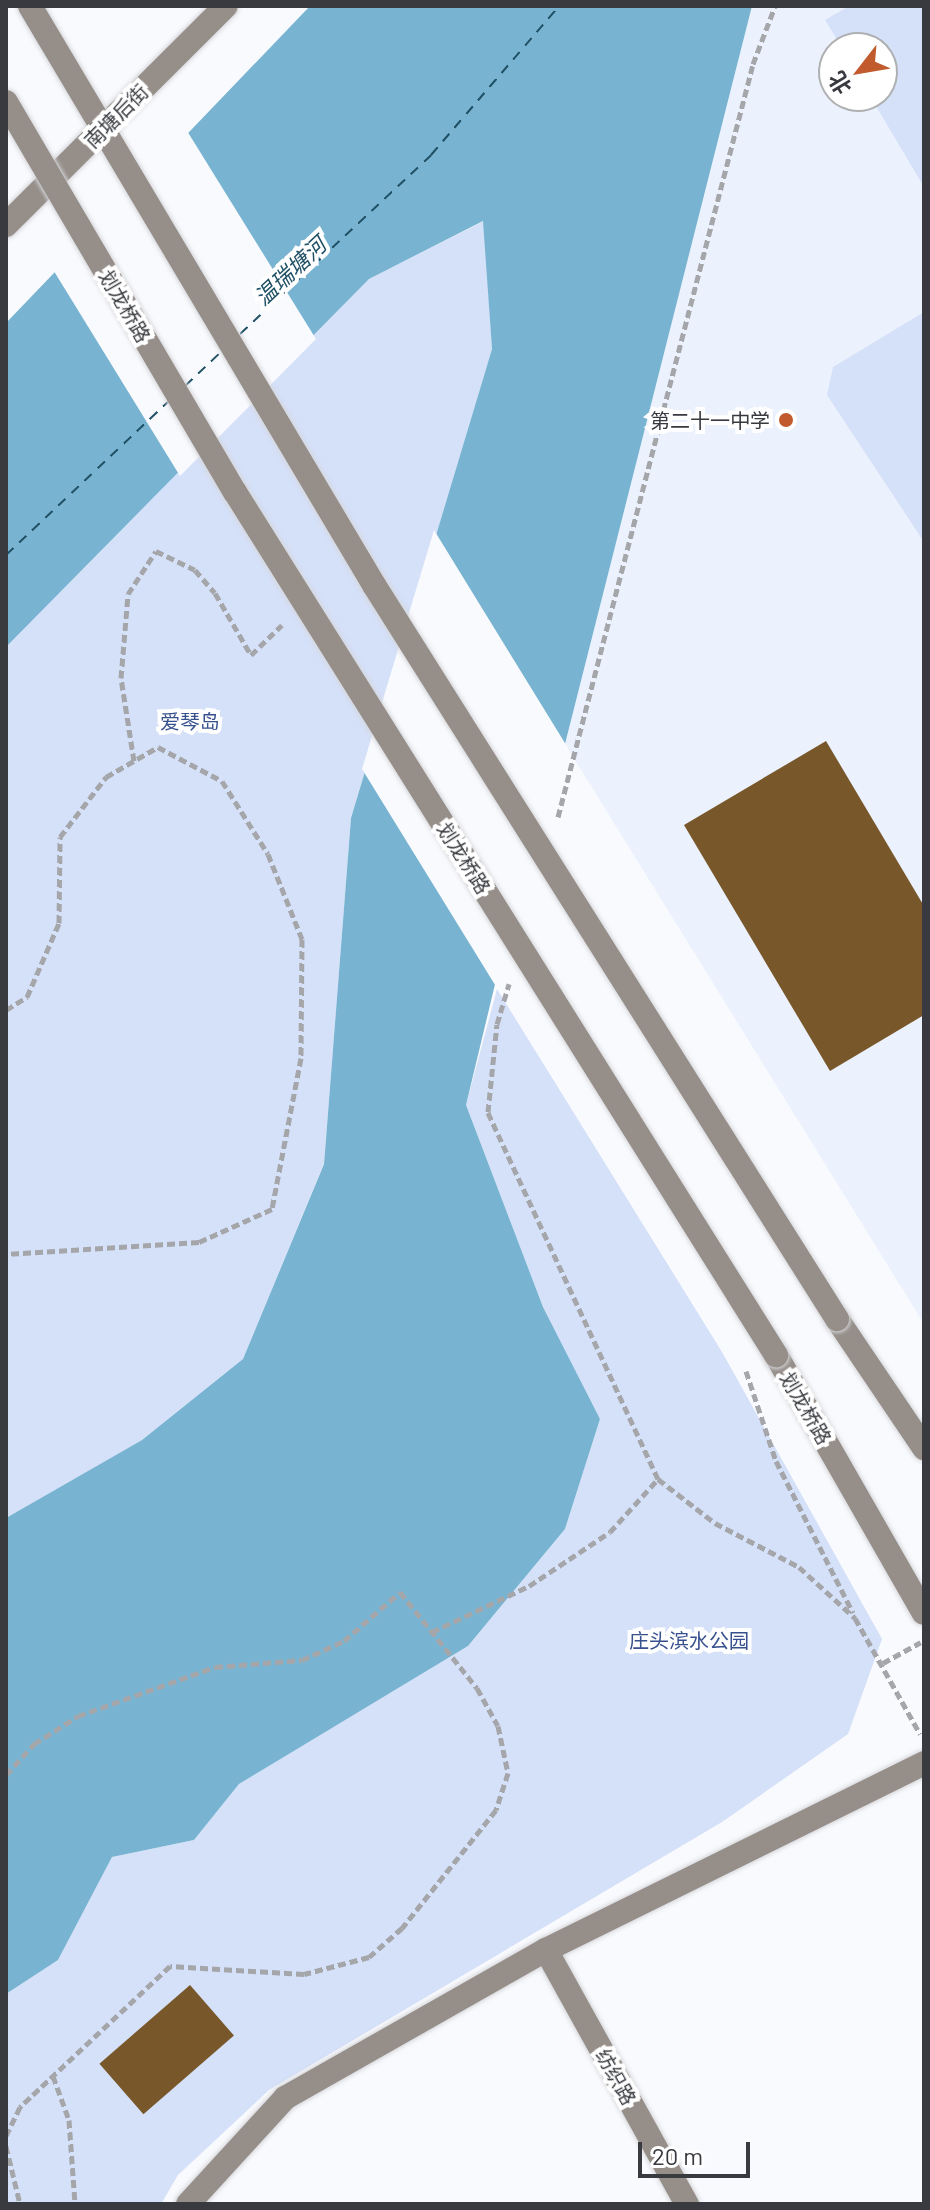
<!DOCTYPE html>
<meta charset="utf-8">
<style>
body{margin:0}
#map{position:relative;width:930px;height:2210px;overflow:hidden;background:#f9fafd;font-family:Barlow,"Noto Sans SC",sans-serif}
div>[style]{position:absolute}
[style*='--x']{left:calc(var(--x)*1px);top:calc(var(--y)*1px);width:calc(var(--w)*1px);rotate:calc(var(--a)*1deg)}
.built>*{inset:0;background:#ecf2fd}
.green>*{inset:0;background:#d5e0f9}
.water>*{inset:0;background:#78b4d1}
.pier>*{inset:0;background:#f9fafd}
.ferry>*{height:2px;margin-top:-1px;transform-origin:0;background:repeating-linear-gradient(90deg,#1f5065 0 10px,transparent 0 18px)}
.building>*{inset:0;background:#78582a;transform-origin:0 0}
.path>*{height:5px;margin-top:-2.5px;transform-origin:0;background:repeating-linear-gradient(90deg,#a5a6aa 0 8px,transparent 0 12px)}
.roads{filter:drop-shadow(0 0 2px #d6d7db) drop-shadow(0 0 2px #d6d7db)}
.secondary>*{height:24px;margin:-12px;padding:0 12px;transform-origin:12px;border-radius:12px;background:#958e89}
.bridges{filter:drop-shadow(0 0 2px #d6d7db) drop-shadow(0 0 2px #d6d7db)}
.secondary-bridge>*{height:24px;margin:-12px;padding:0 12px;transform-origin:12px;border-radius:12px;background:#958e89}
.dots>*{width:22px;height:22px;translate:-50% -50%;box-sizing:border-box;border:4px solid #fff;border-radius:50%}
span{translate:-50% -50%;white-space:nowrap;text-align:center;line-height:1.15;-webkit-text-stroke:8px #fff;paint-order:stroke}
.street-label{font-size:20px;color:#383a3f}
.poi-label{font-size:20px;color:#383a3f}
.right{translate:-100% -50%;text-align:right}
.park-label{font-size:20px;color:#37518e}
.water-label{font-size:22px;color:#1f5065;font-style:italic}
.frame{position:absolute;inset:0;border:8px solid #383a3f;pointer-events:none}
.north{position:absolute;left:818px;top:32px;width:80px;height:80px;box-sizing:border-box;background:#fff;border:2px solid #afb0b2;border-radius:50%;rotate:239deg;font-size:22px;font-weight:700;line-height:32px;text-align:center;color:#383a3f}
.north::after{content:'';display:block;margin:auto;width:28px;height:36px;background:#c15a2d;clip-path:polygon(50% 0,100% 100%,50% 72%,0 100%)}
.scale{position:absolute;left:638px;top:2142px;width:112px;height:36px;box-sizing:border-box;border:4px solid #383a3f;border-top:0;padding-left:10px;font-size:24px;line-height:28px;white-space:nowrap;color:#383a3f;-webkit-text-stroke:6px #fff;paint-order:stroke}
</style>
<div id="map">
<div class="built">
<i style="clip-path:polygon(evenodd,752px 6px,924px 6px,924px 1324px,565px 744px,752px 6px,834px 48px,882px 48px,882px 96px,834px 96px,834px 48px)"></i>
</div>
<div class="green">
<i style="clip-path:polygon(849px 6px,924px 6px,924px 187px,870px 96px,882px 96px,882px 48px,842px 48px,825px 20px)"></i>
<i style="clip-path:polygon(484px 221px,492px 349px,351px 818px,324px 1163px,243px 1359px,142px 1440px,6px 1518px,6px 647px,369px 279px)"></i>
<i style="clip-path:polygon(924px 312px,924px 542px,827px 395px,833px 367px)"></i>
<i style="clip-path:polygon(497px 989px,722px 1352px,882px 1639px,848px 1734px,722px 1822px,269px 2090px,178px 2175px,161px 2204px,6px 2204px,6px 1994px,58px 1960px,112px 1857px,194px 1840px,239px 1784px,468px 1646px,565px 1529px,600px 1419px,543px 1307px,466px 1105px)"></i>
</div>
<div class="water">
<i style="clip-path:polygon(310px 6px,752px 6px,565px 744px,533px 826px,466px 1105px,543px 1307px,600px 1419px,565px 1529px,468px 1646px,239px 1784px,194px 1840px,112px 1857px,58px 1960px,6px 1994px,6px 1518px,142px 1440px,243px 1359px,324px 1164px,351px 818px,492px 349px,483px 221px,369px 279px,6px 647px,6px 323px)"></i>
</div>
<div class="pier">
<i style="clip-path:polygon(184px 126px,316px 339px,180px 476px,52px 268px)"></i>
<i style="clip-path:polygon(434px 530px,568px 748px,537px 827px,500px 993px,362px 769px)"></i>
</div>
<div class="ferry">
<i style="--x:240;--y:334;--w:262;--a:-43.1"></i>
<i style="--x:431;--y:155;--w:196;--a:-49.3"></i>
<i style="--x:185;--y:386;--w:50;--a:-43.4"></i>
<i style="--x:6;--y:555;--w:223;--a:-43.4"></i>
</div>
<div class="building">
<i style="clip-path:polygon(826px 741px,924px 906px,924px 1015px,830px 1071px,684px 825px)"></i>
<i style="left:190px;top:1985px;width:67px;height:120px;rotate:49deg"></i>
</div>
<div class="path">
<i style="--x:134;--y:761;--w:84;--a:-98.9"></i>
<i style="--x:121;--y:678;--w:84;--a:-85.2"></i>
<i style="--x:128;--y:594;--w:51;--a:-56.9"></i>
<i style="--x:156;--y:551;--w:43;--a:26"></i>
<i style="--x:195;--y:570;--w:30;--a:49"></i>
<i style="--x:215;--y:593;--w:72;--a:59.9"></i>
<i style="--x:251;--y:655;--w:43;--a:-44.1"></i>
<i style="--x:558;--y:817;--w:778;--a:-75.48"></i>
<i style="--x:753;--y:64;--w:62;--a:-69.2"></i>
<i style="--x:6;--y:1010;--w:25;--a:-32"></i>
<i style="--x:27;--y:997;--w:81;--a:-66.6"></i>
<i style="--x:59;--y:923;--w:86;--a:-89.3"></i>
<i style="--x:60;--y:837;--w:76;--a:-52.5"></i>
<i style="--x:106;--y:777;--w:60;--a:-30"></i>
<i style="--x:158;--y:747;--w:72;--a:28"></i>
<i style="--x:222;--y:781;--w:86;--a:57.8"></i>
<i style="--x:268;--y:854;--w:92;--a:68.2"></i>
<i style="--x:302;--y:939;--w:119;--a:90.5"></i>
<i style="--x:301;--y:1058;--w:154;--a:100.9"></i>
<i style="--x:272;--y:1209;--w:80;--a:155.7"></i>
<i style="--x:199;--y:1242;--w:193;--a:176.4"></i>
<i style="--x:746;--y:1371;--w:95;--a:71.6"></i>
<i style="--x:776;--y:1461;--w:170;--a:63.1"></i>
<i style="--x:658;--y:1479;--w:72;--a:37.7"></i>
<i style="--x:715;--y:1523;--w:95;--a:27.6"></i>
<i style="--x:799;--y:1567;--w:76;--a:42.3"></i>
<i style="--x:855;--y:1618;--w:133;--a:60.7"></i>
<i style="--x:432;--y:1632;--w:107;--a:-25.4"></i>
<i style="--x:529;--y:1586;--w:97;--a:-33.7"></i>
<i style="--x:610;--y:1532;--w:72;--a:-47.8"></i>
<i style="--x:658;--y:1479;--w:404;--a:-114.9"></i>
<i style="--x:488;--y:1112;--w:88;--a:-84.2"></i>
<i style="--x:497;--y:1024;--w:42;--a:-73.3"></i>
<i style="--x:883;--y:1663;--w:43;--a:-28.9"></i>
<i style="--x:6;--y:1775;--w:42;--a:-47.9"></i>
<i style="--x:34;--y:1744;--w:52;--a:-32.5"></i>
<i style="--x:78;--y:1716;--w:145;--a:-19.7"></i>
<i style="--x:215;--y:1667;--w:87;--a:-4.6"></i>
<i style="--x:302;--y:1660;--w:46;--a:-24.3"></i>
<i style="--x:344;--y:1641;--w:74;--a:-41.2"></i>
<i style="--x:400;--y:1592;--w:123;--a:51.3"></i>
<i style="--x:477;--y:1688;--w:43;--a:61.1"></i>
<i style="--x:498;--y:1726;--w:48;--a:78"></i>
<i style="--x:508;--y:1773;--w:39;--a:108"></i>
<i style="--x:496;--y:1810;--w:151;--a:128.5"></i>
<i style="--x:402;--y:1928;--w:44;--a:138.7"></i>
<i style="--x:369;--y:1957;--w:67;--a:165.3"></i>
<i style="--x:304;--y:1974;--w:134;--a:-176.6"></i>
<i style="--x:170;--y:1966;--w:206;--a:136.8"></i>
<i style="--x:20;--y:2107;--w:32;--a:116"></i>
<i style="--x:53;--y:2076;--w:47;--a:70"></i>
<i style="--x:69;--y:2120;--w:84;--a:85.9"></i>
<i style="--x:6;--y:2146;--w:60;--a:76.4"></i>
</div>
<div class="roads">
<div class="secondary">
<i style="--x:6;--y:225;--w:310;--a:-44.9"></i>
<i style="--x:837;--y:1319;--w:156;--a:56"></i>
<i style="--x:776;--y:1355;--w:297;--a:60.2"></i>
<i style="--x:546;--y:1950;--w:291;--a:61"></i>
<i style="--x:188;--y:2204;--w:144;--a:-47.5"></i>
<i style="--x:285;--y:2098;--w:300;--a:-29.6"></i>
<i style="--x:546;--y:1950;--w:422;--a:-26.3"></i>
</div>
</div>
<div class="bridges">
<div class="secondary-bridge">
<i style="--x:30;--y:6;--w:673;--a:59.28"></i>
<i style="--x:374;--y:585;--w:868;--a:57.76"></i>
<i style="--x:6;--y:102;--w:452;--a:59.6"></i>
<i style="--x:235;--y:492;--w:1019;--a:57.92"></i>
</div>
</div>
<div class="dots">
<i style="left:786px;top:420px;background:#c15a2d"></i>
</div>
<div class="street-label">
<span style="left:116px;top:116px;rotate:-45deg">南塘后街</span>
<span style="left:125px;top:306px;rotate:60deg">划龙桥路</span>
<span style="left:464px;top:858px;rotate:58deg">划龙桥路</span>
<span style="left:806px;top:1408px;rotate:60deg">划龙桥路</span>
<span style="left:616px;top:2077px;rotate:61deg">纺织路</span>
</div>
<div class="poi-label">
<span class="right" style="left:770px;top:420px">第二十一中学</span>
</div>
<div class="park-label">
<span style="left:190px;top:721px">爱琴岛</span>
<span style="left:689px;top:1640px">庄头滨水公园</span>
</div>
<div class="water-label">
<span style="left:290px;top:271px;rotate:-43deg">温瑞塘河</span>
</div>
<div class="frame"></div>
<div class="north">北</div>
<div class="scale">20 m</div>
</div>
